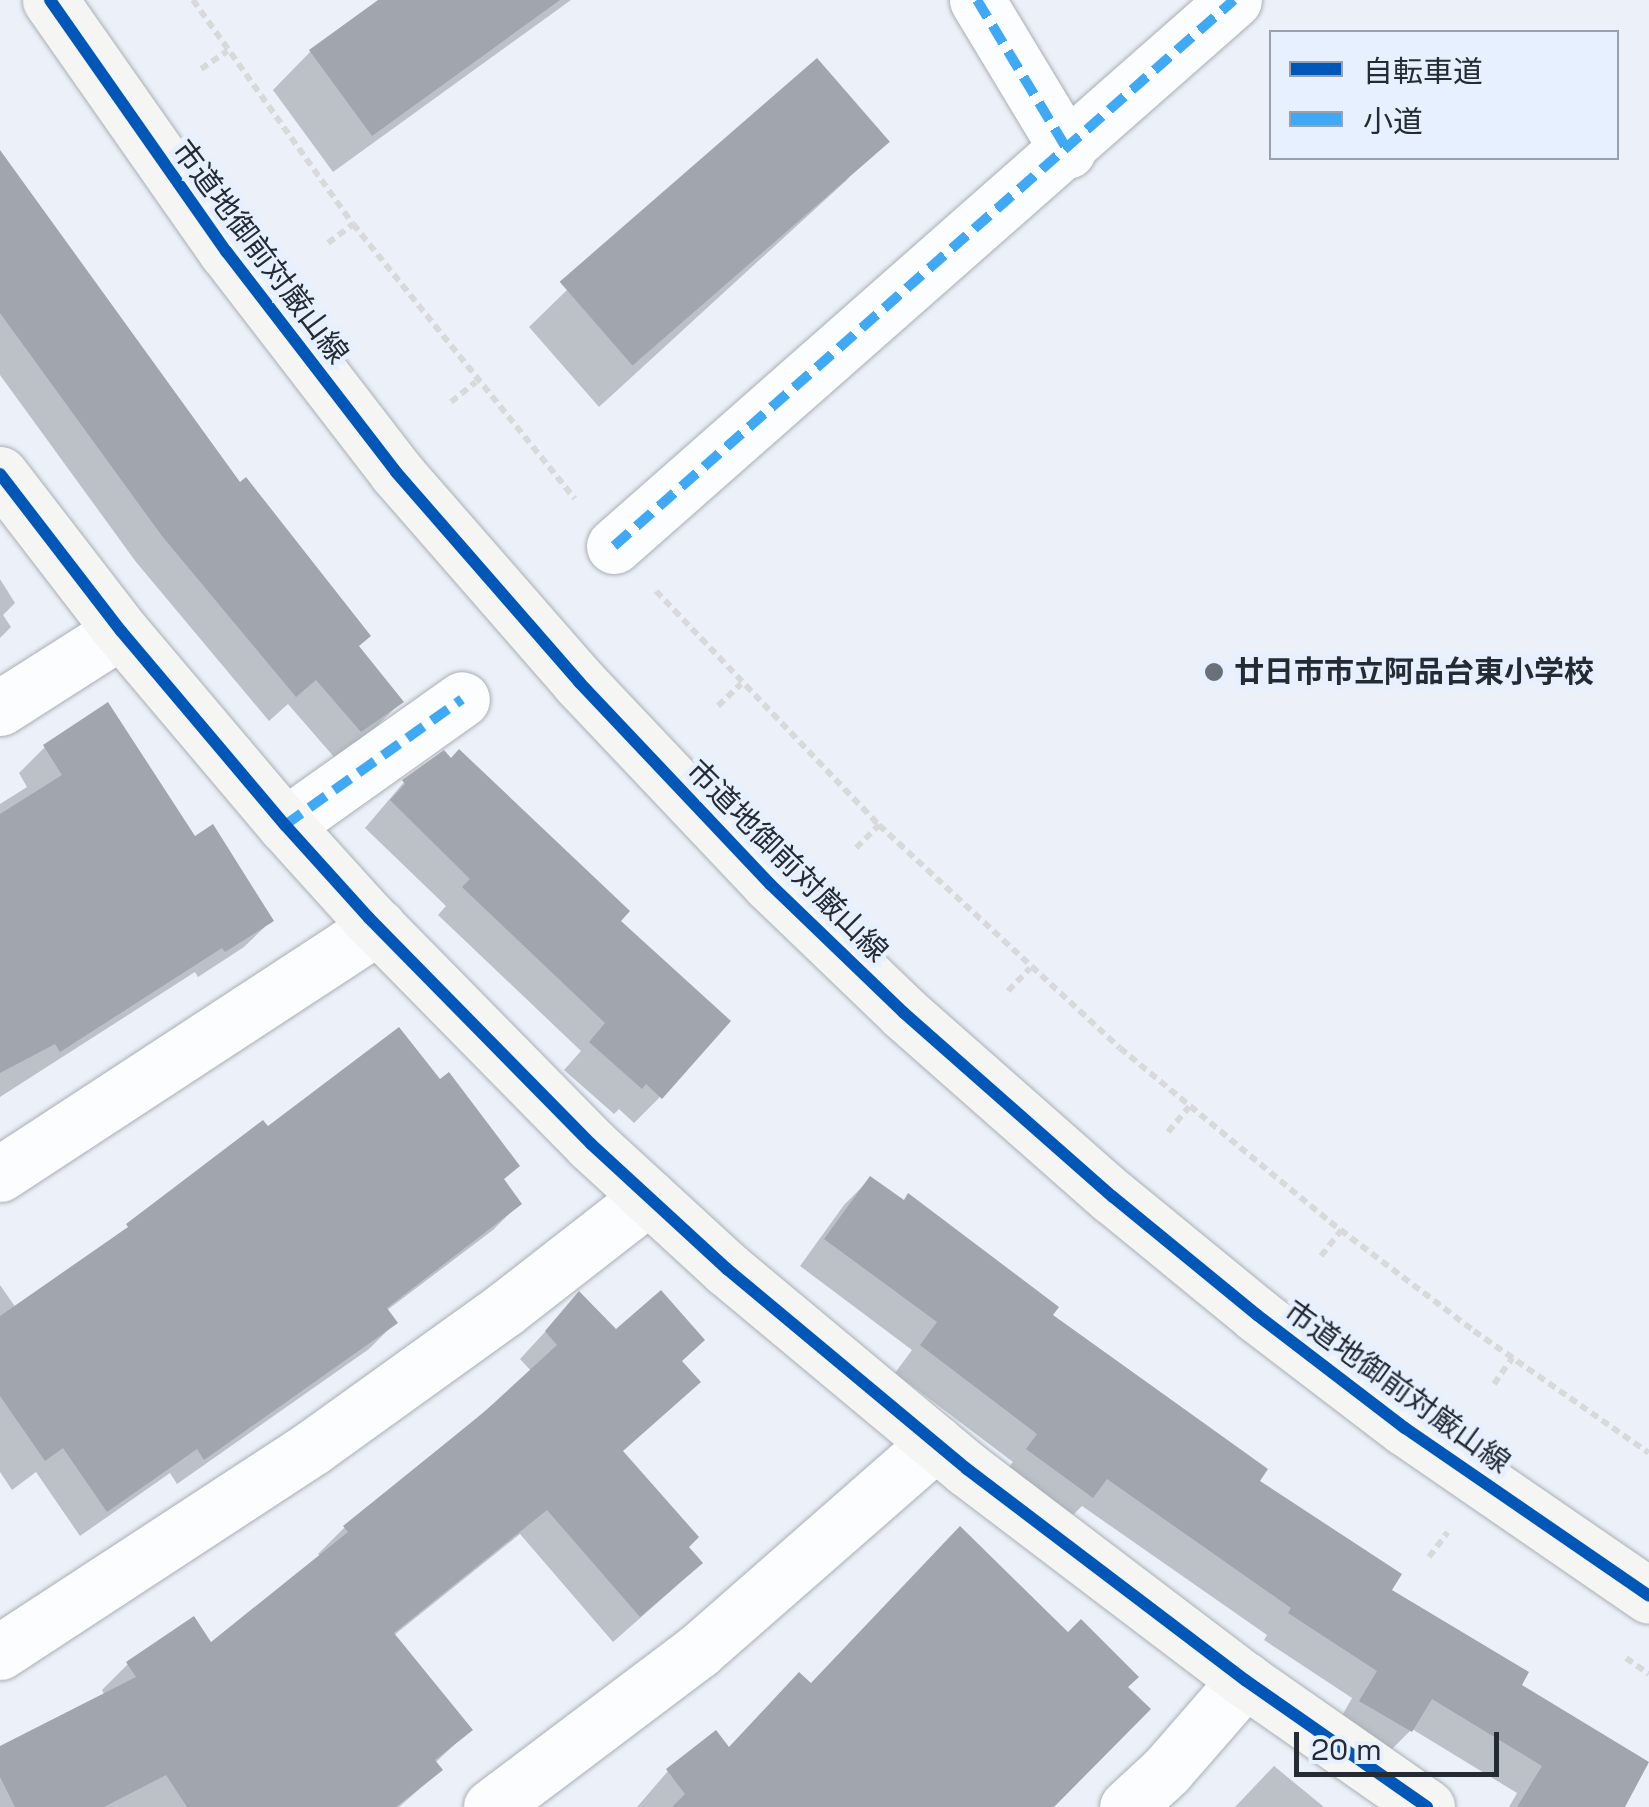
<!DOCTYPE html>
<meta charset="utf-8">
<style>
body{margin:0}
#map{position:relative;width:1649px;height:1807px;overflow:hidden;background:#ecf1f9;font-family:"Space Grotesk","Noto Sans JP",sans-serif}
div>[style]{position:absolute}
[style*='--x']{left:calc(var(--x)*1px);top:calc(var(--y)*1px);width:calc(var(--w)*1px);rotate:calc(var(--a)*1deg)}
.shadow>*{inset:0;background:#0003}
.building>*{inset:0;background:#a1a6ae;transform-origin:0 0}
.path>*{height:6px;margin-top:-3px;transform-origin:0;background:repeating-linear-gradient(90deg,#d8d9db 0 8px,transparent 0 13px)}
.roads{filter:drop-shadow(0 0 2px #aaafb6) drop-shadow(0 0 2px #aaafb6)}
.street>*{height:55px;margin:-27.5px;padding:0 27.5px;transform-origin:27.5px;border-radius:27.5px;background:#fcfdfe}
.secondary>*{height:55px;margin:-27.5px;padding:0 27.5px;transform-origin:27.5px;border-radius:27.5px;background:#f5f6f4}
.quiet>*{height:10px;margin-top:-5px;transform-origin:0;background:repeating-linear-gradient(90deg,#3fa9f5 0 20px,transparent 0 30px)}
.cycleway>*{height:12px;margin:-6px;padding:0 6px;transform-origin:6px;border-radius:6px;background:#0057b8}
.dots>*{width:28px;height:28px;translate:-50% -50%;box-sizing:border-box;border:5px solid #e6f0ff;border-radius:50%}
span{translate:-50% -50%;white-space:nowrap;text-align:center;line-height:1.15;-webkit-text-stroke:10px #e6f0ff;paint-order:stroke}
.street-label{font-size:30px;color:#242b33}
.poi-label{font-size:30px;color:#242b33;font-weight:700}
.left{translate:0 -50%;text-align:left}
.legend{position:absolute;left:1269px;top:30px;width:350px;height:130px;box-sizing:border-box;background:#e6f0ff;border:2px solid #98a1ad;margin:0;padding:12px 18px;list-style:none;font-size:30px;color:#242b33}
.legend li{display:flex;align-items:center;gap:20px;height:50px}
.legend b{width:50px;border:2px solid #98a1ad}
.scale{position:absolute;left:1294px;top:1732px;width:205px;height:45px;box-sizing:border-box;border:5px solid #242b33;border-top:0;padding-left:12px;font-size:30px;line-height:35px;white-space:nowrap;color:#242b33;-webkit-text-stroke:8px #e6f0ff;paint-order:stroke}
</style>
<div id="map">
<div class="shadow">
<i style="clip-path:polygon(382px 0,571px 0,333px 172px,273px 90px,310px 52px)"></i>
<i style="clip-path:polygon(0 155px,356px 647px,401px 702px,375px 728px,334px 757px,288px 704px,269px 721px,136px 562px,0 375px)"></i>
<i style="clip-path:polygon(849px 178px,599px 407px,529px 327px,567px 290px)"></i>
<i style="clip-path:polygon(0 579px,15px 603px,3px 615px,11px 627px,0 638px)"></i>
<i style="clip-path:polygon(45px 747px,194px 840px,271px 921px,244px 947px,198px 977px,195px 972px,0 1097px,0 804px,27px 787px,19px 773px)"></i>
<i style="clip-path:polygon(404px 782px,617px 921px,660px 1097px,634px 1123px,619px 1109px,614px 1114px,564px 1070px,581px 1051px,438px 915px,446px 906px,365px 828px)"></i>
<i style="clip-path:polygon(267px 1130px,502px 1181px,519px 1204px,493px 1230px,386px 1311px,395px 1323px,369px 1349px,177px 1484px,170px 1473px,80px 1536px,36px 1472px,12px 1490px,0 1472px,0 1285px,16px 1308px)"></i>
<i style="clip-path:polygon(870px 1179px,1050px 1315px,1388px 1590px,1518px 1685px,1648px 1764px,1622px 1807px,1509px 1807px,1517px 1793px,1412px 1729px,1384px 1757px,1335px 1728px,1352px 1698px,1264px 1640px,1267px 1635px,1082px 1506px,1065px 1523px,1002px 1476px,1013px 1462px,895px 1373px,912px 1350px,800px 1266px,844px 1205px)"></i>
<i style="clip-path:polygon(579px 1295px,616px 1332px,679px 1362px,621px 1452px,699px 1563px,673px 1589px,613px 1642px,520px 1534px,393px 1636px,470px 1730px,435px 1763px,440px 1771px,399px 1807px,0 1807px,0 1749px,105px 1696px,102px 1690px,128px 1664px,210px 1646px,321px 1557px,318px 1554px,344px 1528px,532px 1372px,520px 1359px)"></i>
<i style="clip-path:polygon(810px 1686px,1125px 1687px,1050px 1807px,637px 1807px,668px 1771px,715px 1734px,729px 1750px)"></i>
<i style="clip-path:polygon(1274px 1766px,1324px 1807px,1235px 1807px)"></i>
</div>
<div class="building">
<i style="clip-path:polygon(378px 0,560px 0,372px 136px,309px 50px)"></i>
<i style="left:817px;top:58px;width:111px;height:341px;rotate:49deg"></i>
<i style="clip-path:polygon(0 150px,240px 482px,246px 477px,371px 636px,359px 646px,404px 702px,361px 732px,316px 680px,296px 697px,162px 536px,0 313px)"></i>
<i style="clip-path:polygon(108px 702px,195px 836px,213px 824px,274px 921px,225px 952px,222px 948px,60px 1052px,55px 1044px,0 1073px,0 814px,62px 775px,43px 745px)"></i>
<i style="clip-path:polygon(459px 749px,630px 911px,621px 921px,731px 1021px,662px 1099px,646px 1084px,642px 1089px,589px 1042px,605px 1023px,462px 887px,470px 879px,390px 800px,405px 784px,402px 780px,444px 750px,451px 758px)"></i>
<i style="clip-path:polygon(399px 1027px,440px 1079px,449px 1072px,520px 1166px,504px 1179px,522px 1204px,387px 1308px,398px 1323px,204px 1460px,197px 1449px,107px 1512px,63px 1448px,45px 1461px,0 1396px,0 1316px,128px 1227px,126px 1224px,263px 1120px,268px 1126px)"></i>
<i style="clip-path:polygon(870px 1176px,904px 1200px,908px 1193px,1059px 1307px,1053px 1315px,1268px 1469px,1260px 1481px,1402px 1574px,1392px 1590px,1529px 1672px,1522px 1685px,1649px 1762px,1625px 1807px,1517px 1807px,1542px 1766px,1432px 1699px,1412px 1732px,1359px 1701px,1377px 1671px,1288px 1613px,1291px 1608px,1107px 1479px,1093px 1498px,1026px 1449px,1037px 1434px,920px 1345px,937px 1322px,824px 1239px)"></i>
<i style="clip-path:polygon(661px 1290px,705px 1340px,682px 1361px,701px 1382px,623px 1451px,699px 1537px,689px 1547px,703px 1563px,640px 1617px,547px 1510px,394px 1633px,473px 1730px,435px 1760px,443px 1770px,396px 1807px,187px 1807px,166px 1775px,104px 1807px,15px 1807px,0 1777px,0 1746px,136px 1677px,126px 1662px,194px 1616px,211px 1642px,348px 1532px,343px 1526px,483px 1413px,557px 1345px,545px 1331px,579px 1291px,616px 1329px)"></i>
<i style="clip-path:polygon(960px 1526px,1068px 1632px,1081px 1619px,1139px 1677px,1128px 1687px,1151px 1709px,1054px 1807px,672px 1807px,685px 1794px,666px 1769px,716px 1730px,729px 1747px,799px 1672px,811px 1683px)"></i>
</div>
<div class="path">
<i style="--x:193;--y:0;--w:275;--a:54.5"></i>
<i style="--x:353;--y:224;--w:353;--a:51.1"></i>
<i style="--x:201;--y:69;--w:32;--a:-34"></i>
<i style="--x:328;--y:243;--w:31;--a:-37"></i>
<i style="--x:451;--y:402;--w:32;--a:-39"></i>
<i style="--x:656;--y:591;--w:323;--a:46.4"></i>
<i style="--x:879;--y:825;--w:328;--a:42.8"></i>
<i style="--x:1120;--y:1048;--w:273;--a:39.6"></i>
<i style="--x:1330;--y:1222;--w:181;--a:37.1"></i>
<i style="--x:1474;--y:1331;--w:213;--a:34.9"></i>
<i style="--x:718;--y:706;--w:32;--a:-44"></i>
<i style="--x:856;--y:848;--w:33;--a:-45"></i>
<i style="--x:1008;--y:991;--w:32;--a:-46"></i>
<i style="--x:1168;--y:1132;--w:33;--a:-50"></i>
<i style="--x:1321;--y:1256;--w:33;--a:-52"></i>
<i style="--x:1494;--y:1384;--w:32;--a:-55"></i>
<i style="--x:1429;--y:1557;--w:31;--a:-53"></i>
<i style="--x:1626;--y:1658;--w:28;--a:35"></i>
</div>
<div class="roads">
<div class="street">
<i style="--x:977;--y:0;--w:176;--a:58.9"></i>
<i style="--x:614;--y:546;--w:826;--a:-41.37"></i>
<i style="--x:0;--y:708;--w:143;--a:-32.5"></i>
<i style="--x:285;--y:825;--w:217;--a:-35.4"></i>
<i style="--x:0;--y:1174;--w:452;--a:-33.2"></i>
<i style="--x:0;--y:1652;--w:374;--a:-33.2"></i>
<i style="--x:313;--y:1447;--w:236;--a:-35.7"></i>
<i style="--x:505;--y:1309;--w:182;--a:-37.9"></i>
<i style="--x:491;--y:1807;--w:259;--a:-37"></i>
<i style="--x:698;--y:1651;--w:316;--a:-41.2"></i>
<i style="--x:1127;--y:1807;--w:53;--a:-42.7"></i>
<i style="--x:1166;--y:1771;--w:121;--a:-49"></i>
</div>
<div class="secondary">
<i style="--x:50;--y:0;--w:307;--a:55"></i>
<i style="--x:226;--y:251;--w:279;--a:52.4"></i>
<i style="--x:396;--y:472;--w:279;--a:48.9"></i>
<i style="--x:579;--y:682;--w:278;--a:46.6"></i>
<i style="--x:770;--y:884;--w:186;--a:43.9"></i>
<i style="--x:904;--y:1013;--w:278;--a:41.4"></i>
<i style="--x:1113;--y:1197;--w:186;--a:39.3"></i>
<i style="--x:1257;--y:1315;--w:186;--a:37.4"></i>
<i style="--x:1405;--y:1428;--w:296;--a:34.5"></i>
<i style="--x:0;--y:474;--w:198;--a:52.4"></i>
<i style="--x:121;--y:631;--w:254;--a:49.8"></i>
<i style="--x:285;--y:825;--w:125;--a:47.9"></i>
<i style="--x:369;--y:918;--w:317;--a:45.5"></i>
<i style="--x:591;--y:1144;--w:185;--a:42.6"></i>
<i style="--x:727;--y:1269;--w:312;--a:39.8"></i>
<i style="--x:967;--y:1469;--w:349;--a:37.2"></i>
<i style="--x:1245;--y:1680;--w:222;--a:34.9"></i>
</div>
</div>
<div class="quiet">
<i style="--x:977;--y:0;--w:176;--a:58.9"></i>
<i style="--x:614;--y:546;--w:826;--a:-41.37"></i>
<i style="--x:285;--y:825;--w:217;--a:-35.4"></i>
</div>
<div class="cycleway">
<i style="--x:50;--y:0;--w:307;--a:55"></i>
<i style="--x:226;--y:251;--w:279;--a:52.4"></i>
<i style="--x:396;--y:472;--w:279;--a:48.9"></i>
<i style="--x:579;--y:682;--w:278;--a:46.6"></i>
<i style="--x:770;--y:884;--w:186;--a:43.9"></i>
<i style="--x:904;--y:1013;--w:278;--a:41.4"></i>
<i style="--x:1113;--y:1197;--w:186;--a:39.3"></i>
<i style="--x:1257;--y:1315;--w:186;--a:37.4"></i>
<i style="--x:1405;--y:1428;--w:296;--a:34.5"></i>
<i style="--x:0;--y:474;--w:198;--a:52.4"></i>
<i style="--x:121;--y:631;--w:254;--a:49.8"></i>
<i style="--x:285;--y:825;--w:125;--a:47.9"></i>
<i style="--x:369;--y:918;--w:317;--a:45.5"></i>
<i style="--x:591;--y:1144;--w:185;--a:42.6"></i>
<i style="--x:727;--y:1269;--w:312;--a:39.8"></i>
<i style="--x:967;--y:1469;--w:349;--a:37.2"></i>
<i style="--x:1245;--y:1680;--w:222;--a:34.9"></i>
</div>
<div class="dots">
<i style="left:1214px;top:672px;background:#6a7078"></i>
</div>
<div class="street-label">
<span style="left:260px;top:252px;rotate:53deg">市道地御前対厳山線</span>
<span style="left:787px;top:861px;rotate:45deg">市道地御前対厳山線</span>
<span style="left:1397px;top:1387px;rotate:36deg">市道地御前対厳山線</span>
</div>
<div class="poi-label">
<span class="left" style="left:1234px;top:672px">廿日市市立阿品台東小学校</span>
</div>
<ul class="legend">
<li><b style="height:12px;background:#0057b8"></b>自転車道</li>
<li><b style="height:12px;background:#3fa9f5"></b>小道</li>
</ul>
<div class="scale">20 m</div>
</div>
